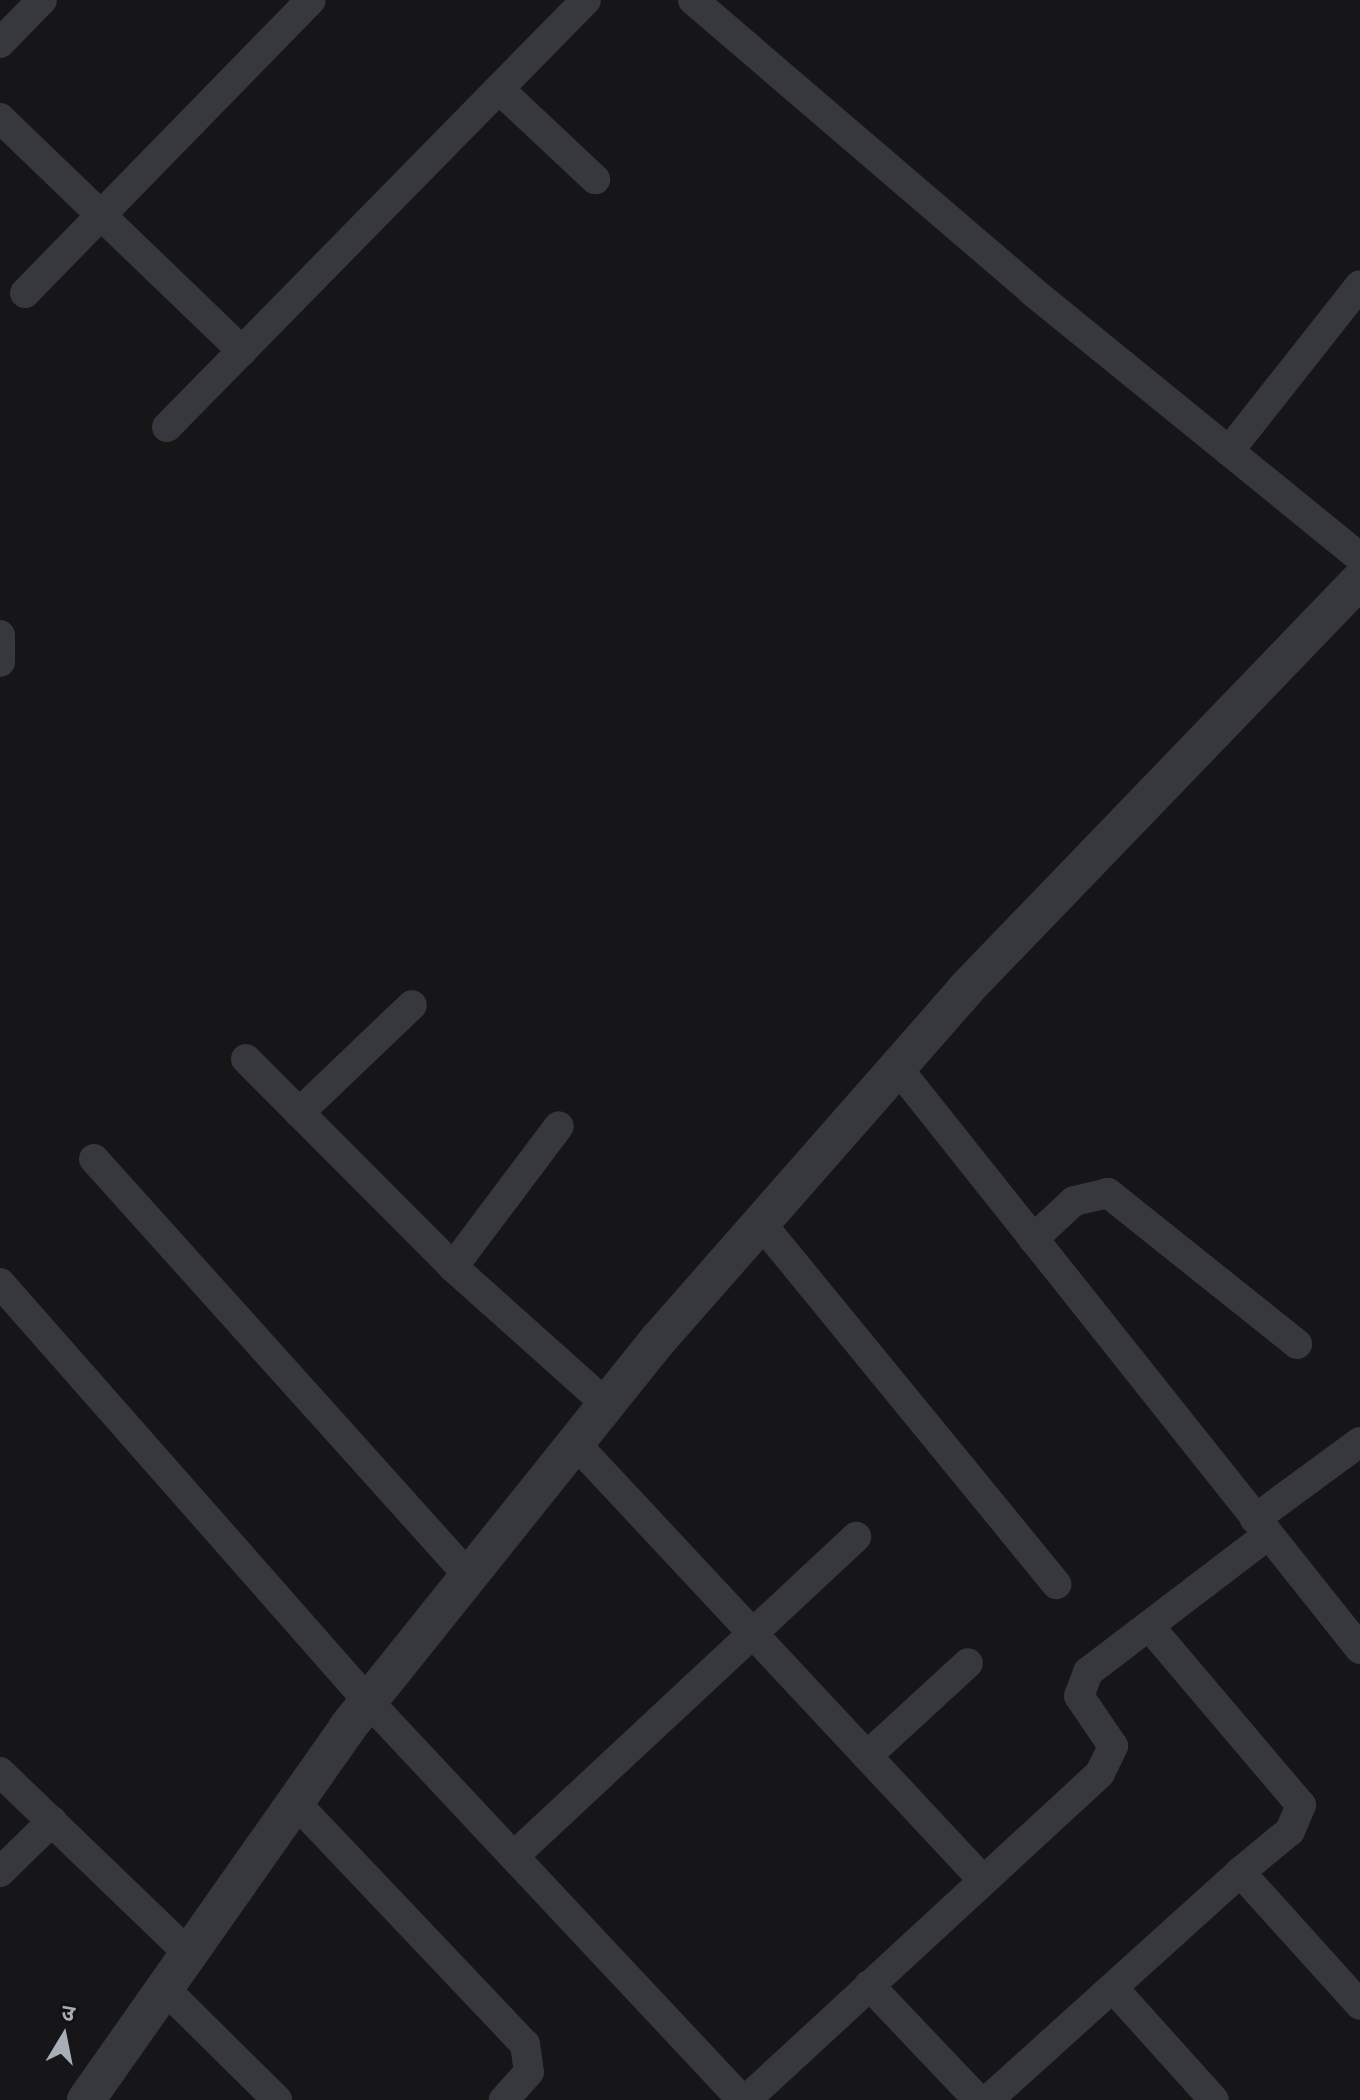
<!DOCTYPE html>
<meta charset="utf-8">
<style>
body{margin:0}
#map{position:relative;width:1360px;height:2100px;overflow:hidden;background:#161618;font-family:"Titillium Web","Noto Sans Devanagari",sans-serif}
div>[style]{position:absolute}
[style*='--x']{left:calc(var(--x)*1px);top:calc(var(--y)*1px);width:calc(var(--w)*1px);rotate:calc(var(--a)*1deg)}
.minor>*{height:30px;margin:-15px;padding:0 15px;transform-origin:15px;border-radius:15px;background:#37383d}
.tertiary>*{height:38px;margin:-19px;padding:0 19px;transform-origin:19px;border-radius:19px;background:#37383d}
span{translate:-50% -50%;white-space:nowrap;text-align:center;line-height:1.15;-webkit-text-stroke:6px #111113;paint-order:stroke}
.north{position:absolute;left:24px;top:1996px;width:80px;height:80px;-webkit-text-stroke:6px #111113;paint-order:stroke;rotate:10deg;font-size:22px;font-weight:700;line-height:32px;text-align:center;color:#a8adb8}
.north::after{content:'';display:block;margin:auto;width:28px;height:36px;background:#a8adb8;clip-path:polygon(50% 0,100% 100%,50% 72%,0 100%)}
</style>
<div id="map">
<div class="minor">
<i style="--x:693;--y:0;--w:447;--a:40.6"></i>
<i style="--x:1032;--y:291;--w:423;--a:39.1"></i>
<i style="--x:0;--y:43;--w:60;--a:-45.7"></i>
<i style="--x:499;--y:89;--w:132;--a:43.2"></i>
<i style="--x:0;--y:118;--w:336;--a:43.9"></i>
<i style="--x:25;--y:293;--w:409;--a:-45.7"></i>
<i style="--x:167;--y:427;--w:598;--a:-45.54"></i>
<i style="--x:1229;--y:451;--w:211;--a:-51.7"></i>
<i style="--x:0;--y:635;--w:27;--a:90"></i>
<i style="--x:246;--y:1059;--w:293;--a:45.1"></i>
<i style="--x:453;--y:1267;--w:205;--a:41.8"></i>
<i style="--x:896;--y:1066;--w:745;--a:51.48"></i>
<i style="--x:299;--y:1113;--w:156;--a:-43.7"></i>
<i style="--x:94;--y:1159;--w:558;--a:48.05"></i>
<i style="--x:760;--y:1222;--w:468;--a:50.7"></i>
<i style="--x:1033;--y:1239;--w:56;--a:-42.8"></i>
<i style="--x:1074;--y:1201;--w:35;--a:-13"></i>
<i style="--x:1108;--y:1193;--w:242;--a:38.6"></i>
<i style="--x:453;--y:1267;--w:176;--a:-53.1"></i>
<i style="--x:0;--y:1283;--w:557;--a:48.64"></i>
<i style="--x:368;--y:1701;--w:547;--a:46.85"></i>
<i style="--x:574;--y:1442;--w:598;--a:46.97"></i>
<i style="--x:1255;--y:1519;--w:130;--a:-36.3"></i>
<i style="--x:1149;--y:1626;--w:235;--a:49.7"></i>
<i style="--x:1301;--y:1805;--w:28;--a:113"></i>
<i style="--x:1290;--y:1831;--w:65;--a:140.6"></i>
<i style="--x:867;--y:1756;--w:137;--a:-42.6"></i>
<i style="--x:0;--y:1772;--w:258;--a:43.9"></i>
<i style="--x:294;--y:1801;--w:335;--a:46.5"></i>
<i style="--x:525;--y:2044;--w:28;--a:82"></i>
<i style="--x:529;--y:2072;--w:38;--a:132"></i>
<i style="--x:514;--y:1856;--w:468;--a:-43"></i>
<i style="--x:0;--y:1872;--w:73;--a:-44.4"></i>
<i style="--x:869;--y:1985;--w:158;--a:46.5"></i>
<i style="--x:162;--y:1986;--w:162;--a:44.7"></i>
<i style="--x:1114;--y:1989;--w:149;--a:48"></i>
<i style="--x:746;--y:2100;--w:482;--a:-42.7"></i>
<i style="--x:1100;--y:1773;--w:30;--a:-64"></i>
<i style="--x:1113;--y:1746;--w:60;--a:-124.2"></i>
<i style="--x:1079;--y:1696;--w:26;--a:-69"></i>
<i style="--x:1088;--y:1672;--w:226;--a:-37.3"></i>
<i style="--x:988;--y:2100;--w:340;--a:-42.1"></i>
<i style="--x:1240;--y:1872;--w:179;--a:47.9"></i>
</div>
<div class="tertiary">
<i style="--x:86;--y:2100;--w:454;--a:-54.9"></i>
<i style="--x:347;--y:1728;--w:497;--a:-51.3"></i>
<i style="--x:658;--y:1340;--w:466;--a:-48.7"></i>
<i style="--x:965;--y:990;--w:569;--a:-46.07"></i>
</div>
<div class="north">उ</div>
</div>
